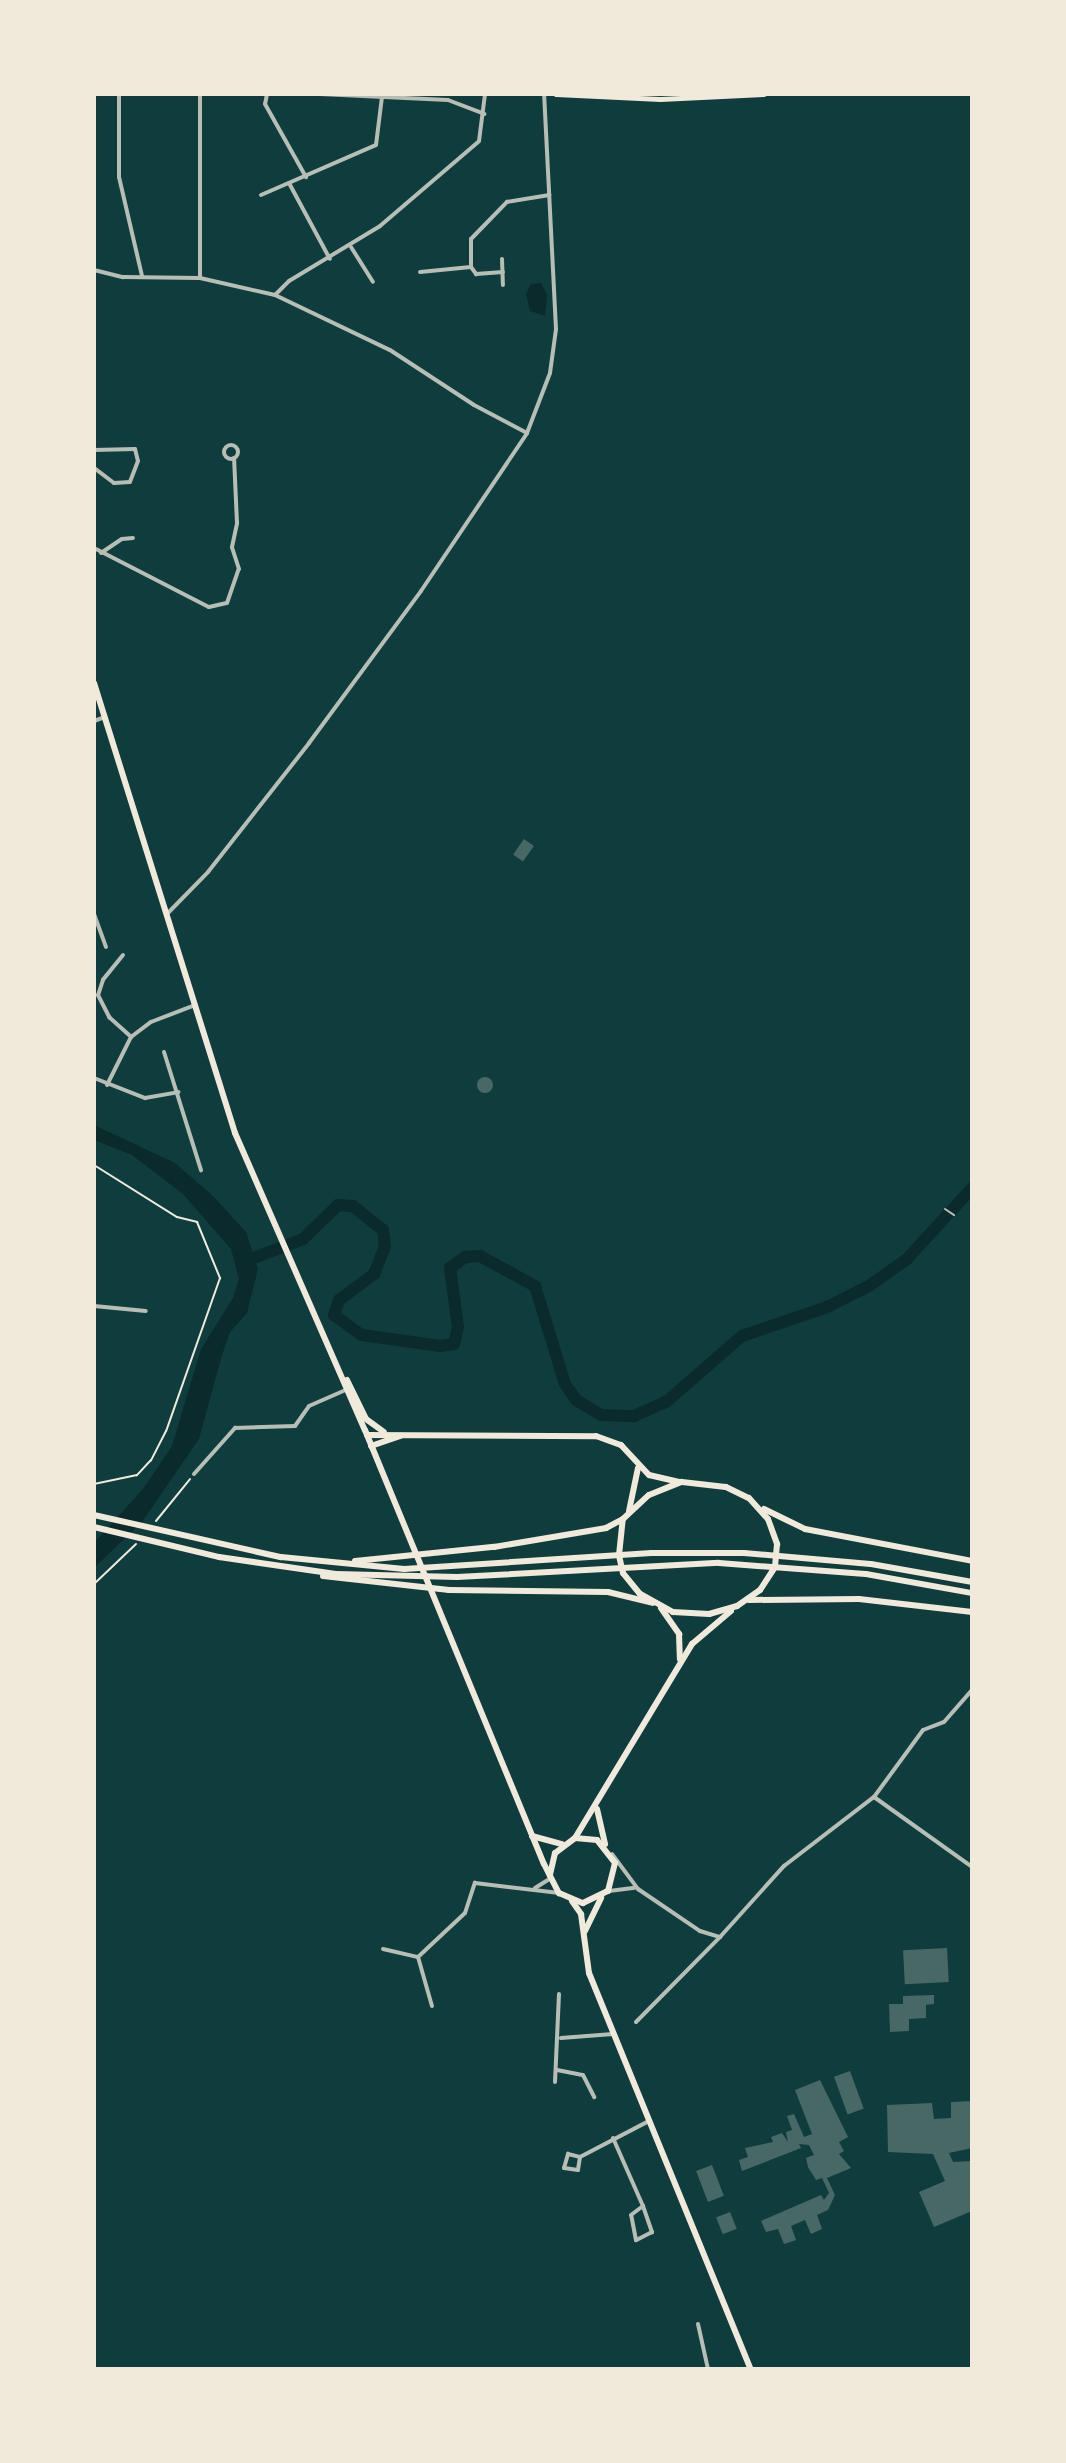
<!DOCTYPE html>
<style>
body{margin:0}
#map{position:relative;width:1066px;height:2463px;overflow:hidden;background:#0f3d3e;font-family:Barlow,sans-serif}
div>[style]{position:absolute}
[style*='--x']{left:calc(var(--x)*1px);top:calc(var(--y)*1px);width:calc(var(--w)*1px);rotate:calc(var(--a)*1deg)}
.water>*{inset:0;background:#0a2a2b}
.river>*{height:12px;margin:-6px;padding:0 6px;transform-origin:6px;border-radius:6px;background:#0a2a2b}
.building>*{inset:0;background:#486865;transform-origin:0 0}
.round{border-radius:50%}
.path>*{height:2px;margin:-1px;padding:0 1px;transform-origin:1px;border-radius:1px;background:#f1e9da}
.service>*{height:2px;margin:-1px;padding:0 1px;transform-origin:1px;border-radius:1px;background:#b8beb3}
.minor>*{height:4px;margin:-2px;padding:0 2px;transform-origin:2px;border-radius:2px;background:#b8beb3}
.minor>.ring{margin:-2px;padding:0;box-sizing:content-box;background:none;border:4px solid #b8beb3;border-radius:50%}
.secondary>*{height:5px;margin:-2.5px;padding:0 2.5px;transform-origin:2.5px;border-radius:2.5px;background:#f1e9da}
.primary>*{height:6px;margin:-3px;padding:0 3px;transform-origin:3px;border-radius:3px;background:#f1e9da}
.trunk>*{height:6px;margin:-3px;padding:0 3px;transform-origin:3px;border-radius:3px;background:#f1e9da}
span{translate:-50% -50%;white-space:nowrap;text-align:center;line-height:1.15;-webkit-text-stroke:8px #f1e9da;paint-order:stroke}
.frame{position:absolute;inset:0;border:96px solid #f1e9da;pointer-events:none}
</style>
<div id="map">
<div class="water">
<i style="clip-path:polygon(541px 283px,547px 295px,545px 316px,530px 311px,526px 294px,531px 284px)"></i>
<i style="clip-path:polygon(94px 1125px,175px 1163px,213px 1196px,246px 1232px,258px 1269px,247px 1313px,230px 1332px,222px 1355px,199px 1439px,142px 1522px,94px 1568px,94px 1543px,143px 1489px,172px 1446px,201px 1349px,233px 1298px,239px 1279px,231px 1249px,183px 1194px,132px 1155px,94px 1140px)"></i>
</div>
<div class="river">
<i style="--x:246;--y:1261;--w:61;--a:-21.1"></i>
<i style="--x:303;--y:1239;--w:49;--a:-44.2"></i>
<i style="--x:338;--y:1205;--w:15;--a:4"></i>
<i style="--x:353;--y:1206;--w:38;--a:39"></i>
<i style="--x:383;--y:1230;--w:16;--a:83"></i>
<i style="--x:385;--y:1246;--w:30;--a:111"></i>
<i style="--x:374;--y:1274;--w:44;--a:143.4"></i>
<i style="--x:339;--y:1300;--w:16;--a:108"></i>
<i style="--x:334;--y:1315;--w:34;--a:36"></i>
<i style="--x:362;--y:1335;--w:79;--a:8"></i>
<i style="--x:440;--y:1346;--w:14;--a:-8"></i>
<i style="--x:454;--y:1344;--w:17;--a:-77"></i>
<i style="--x:458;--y:1327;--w:60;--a:-97.7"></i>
<i style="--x:450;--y:1268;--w:19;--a:-36"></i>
<i style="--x:465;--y:1257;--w:15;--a:-4"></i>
<i style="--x:480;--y:1256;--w:63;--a:28.6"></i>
<i style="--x:535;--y:1286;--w:102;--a:73"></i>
<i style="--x:565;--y:1384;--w:19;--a:55"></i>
<i style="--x:576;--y:1400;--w:29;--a:31"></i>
<i style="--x:601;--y:1415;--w:33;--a:2"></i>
<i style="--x:634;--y:1416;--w:35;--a:-24"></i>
<i style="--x:666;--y:1402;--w:101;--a:-41"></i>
<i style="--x:742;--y:1336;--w:90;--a:-18.8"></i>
<i style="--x:827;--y:1307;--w:47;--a:-26.6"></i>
<i style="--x:869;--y:1286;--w:47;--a:-35.4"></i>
<i style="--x:907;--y:1259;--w:96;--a:-47.5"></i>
</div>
<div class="building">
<i style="left:524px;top:839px;width:12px;height:19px;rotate:35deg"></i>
<i class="round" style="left:477px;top:1077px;width:16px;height:16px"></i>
<i style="left:947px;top:1948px;width:34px;height:44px;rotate:87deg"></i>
<i style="clip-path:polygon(934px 1995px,934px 2004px,926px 2005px,926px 2018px,909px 2019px,909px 2031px,890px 2032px,889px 2004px,903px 2004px,903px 1996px)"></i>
<i style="left:850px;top:2071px;width:40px;height:17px;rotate:70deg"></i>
<i style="clip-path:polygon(820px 2080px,848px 2137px,839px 2142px,844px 2151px,839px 2154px,851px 2168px,827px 2178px,835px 2195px,828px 2210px,817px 2215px,822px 2229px,811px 2234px,805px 2220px,791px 2226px,796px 2240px,784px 2244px,778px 2229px,766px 2232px,761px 2221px,821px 2195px,824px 2200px,829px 2193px,822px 2178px,816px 2180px,808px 2167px,806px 2158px,814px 2155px,809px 2145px,799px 2144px,801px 2148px,742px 2171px,739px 2160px,748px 2157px,745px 2148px,773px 2142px,771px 2137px,782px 2133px,788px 2142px,786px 2132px,792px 2130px,787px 2116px,794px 2114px,804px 2137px,812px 2134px,795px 2090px)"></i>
<i style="clip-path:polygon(972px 2101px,972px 2148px,949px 2153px,953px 2162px,972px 2161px,972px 2211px,934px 2227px,919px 2192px,945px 2181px,933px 2154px,888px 2152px,887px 2105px,932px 2103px,934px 2119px,951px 2118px,951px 2102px)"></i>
<i style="left:712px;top:2165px;width:33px;height:17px;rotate:69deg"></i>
<i style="left:730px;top:2212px;width:18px;height:15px;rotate:68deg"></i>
</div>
<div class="path">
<i style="--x:94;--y:1165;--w:98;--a:32.1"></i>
<i style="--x:177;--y:1217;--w:21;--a:14"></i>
<i style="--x:197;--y:1222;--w:61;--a:67.7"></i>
<i style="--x:220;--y:1278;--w:162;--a:109.4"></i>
<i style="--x:166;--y:1431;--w:33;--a:117"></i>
<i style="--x:151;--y:1460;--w:21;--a:133"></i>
<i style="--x:137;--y:1475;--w:44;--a:168.2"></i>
<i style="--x:156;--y:1521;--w:54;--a:-51"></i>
<i style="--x:94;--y:1584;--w:58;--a:-43.6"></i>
</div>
<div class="service">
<i style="--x:945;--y:1209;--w:11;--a:34"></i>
</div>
<div class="minor">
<i style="--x:119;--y:94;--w:83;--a:90"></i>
<i style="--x:119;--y:177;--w:102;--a:76.9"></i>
<i style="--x:200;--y:94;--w:184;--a:90"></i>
<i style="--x:267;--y:94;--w:10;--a:101"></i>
<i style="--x:265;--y:104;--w:84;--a:60.7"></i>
<i style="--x:320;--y:94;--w:128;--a:2.7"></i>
<i style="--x:448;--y:100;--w:39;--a:21"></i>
<i style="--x:289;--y:183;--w:86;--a:61.7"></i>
<i style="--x:261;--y:195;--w:125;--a:-23.5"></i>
<i style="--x:376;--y:145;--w:48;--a:-82.9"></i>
<i style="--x:351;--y:247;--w:41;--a:57.8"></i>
<i style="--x:502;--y:259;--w:26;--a:88"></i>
<i style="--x:471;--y:267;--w:28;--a:-90"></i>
<i style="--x:471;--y:239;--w:52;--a:-45.8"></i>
<i style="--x:507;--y:202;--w:43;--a:-9.5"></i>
<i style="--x:94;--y:270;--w:30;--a:14"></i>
<i style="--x:123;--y:277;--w:77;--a:0.7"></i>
<i style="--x:200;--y:278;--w:77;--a:12.8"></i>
<i style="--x:275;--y:295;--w:127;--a:25.6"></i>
<i style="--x:390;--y:350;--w:100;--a:33.2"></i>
<i style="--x:474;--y:405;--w:60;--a:27.8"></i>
<i style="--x:420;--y:272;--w:51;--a:-5.6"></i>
<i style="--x:471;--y:267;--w:9;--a:54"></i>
<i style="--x:476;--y:274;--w:27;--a:-4"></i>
<i style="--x:275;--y:295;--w:20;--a:-45"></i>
<i style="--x:289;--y:281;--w:106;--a:-31.1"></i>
<i style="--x:380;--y:226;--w:130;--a:-40.6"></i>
<i style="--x:479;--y:141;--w:47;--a:-82.7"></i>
<i class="ring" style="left:224px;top:445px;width:10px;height:10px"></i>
<i style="--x:94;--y:450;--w:41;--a:-1.4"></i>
<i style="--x:135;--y:449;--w:12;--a:76"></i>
<i style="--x:138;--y:461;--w:22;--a:111"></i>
<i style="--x:130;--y:482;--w:16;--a:176"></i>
<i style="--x:114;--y:483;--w:25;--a:-143"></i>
<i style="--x:94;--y:548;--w:129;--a:27.2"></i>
<i style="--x:209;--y:607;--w:18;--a:-13"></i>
<i style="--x:227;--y:603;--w:36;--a:-71"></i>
<i style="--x:239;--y:569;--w:23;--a:-108"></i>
<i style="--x:232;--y:547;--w:25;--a:-78"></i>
<i style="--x:237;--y:523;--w:65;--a:-92.6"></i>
<i style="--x:101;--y:553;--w:25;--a:-34"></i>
<i style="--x:122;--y:539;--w:11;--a:-5"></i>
<i style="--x:94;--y:721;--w:12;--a:-20"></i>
<i style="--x:94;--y:914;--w:35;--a:70"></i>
<i style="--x:167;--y:914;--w:59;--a:-45.7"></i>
<i style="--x:208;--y:872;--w:164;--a:-51.9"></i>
<i style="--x:309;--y:743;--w:189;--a:-53.6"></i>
<i style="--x:421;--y:591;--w:190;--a:-56.1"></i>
<i style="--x:527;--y:433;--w:64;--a:-69"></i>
<i style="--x:550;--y:373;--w:44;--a:-82.2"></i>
<i style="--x:556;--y:329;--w:235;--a:-92.9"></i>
<i style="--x:123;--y:955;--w:32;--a:129"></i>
<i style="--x:103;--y:980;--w:16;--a:108"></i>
<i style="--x:98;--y:995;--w:25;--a:63"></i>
<i style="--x:109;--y:1017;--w:30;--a:42"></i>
<i style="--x:164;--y:1052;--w:124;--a:72.6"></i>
<i style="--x:94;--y:1078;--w:55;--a:21.4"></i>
<i style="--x:145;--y:1098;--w:34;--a:-10"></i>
<i style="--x:107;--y:1085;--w:54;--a:-63.4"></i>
<i style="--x:131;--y:1037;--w:25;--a:-37"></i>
<i style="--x:151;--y:1022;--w:47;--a:-21.1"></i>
<i style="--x:94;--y:1306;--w:52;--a:5.5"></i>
<i style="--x:194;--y:1474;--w:62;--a:-48.3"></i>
<i style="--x:235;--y:1428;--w:60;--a:-1.9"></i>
<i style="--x:295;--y:1426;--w:24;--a:-55"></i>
<i style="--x:309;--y:1406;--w:43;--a:-23.6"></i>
<i style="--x:874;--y:1797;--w:120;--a:35.5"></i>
<i style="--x:612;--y:1854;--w:44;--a:53.4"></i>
<i style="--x:638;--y:1889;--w:75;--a:34.1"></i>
<i style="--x:700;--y:1931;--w:21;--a:17"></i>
<i style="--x:720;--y:1937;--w:96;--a:-48"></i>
<i style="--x:784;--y:1866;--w:113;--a:-37.5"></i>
<i style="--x:874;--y:1797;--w:83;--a:-53.8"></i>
<i style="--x:923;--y:1730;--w:22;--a:-21"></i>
<i style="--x:944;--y:1722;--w:43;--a:-48.8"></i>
<i style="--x:535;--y:1888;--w:19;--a:-32"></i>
<i style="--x:609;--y:1891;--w:26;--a:-7"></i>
<i style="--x:383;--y:1949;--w:36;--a:13"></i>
<i style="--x:418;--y:1957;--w:64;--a:-43.1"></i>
<i style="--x:465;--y:1913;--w:32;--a:-72"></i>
<i style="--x:475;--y:1883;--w:85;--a:6.8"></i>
<i style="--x:418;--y:1957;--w:51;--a:74.1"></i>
<i style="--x:636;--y:2022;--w:120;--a:-45.3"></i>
<i style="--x:561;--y:2038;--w:52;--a:-4.4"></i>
<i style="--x:557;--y:2070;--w:26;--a:11"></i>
<i style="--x:583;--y:2075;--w:25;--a:63"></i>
<i style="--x:555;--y:2082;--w:88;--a:-87.4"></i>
<i style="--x:613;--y:2138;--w:74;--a:66.2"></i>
<i style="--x:643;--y:2206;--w:28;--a:71"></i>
<i style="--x:652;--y:2232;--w:18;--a:153"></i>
<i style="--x:636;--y:2240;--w:25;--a:-101"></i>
<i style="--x:631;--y:2215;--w:15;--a:-37"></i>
<i style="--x:580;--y:2157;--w:13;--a:99"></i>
<i style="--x:578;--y:2170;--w:14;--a:-172"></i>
<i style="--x:564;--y:2168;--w:15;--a:-74"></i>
<i style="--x:568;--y:2154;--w:12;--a:14"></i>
<i style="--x:580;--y:2157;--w:78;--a:-27.6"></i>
<i style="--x:698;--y:2324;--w:46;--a:77.5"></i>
</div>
<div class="secondary">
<i style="--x:556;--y:94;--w:104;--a:2.8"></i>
<i style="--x:660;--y:99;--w:104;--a:-2.8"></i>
</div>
<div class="primary">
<i style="--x:94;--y:683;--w:472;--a:72.6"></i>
<i style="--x:235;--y:1133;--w:324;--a:66.4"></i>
<i style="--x:365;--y:1430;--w:469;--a:67.6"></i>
<i style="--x:544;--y:1864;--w:33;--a:63"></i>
<i style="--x:559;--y:1893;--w:26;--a:23"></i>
<i style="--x:583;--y:1903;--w:28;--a:-26"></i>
<i style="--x:608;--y:1891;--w:29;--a:-76"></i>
<i style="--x:615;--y:1863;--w:29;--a:-128"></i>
<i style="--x:597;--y:1840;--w:22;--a:-175"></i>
<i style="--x:575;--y:1838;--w:25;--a:143"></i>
<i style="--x:555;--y:1853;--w:23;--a:103"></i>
<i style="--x:347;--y:1380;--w:43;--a:64"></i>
<i style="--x:366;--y:1419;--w:22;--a:36"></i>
<i style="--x:367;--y:1435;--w:229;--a:0.3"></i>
<i style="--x:596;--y:1436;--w:27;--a:20"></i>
<i style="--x:621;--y:1445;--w:41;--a:47"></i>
<i style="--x:649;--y:1475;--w:31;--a:13"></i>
<i style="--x:371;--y:1446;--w:31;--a:-19"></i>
<i style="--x:682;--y:1482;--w:44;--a:6.5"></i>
<i style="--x:726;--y:1487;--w:25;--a:26"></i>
<i style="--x:749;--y:1498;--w:28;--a:48"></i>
<i style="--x:768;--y:1519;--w:27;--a:70"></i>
<i style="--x:777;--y:1544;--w:23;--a:95"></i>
<i style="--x:775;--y:1567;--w:27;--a:123"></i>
<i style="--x:760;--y:1590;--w:28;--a:145"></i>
<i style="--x:737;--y:1606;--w:29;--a:164"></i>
<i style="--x:709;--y:1614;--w:36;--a:-177"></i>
<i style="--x:673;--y:1612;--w:38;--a:-151"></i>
<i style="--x:640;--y:1594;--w:27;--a:-129"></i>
<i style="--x:623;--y:1573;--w:18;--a:-103"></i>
<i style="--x:619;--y:1555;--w:36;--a:-84"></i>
<i style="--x:623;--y:1519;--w:35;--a:-43"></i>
<i style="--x:649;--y:1495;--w:35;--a:-22"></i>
<i style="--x:764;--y:1509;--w:46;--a:26"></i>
<i style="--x:805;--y:1529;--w:170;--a:10.8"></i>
<i style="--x:629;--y:1511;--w:44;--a:-78.2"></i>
<i style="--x:749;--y:1600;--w:110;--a:-0.5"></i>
<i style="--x:859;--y:1599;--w:114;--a:6.6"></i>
<i style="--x:661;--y:1608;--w:32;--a:55"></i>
<i style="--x:679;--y:1634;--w:25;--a:88"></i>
<i style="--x:597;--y:1809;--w:36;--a:77"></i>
<i style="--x:532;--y:1836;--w:31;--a:15"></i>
<i style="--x:575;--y:1838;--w:227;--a:-58.9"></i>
<i style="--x:692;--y:1644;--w:51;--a:-40.2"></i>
<i style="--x:572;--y:1901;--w:16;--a:55"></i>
<i style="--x:581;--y:1914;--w:60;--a:82.3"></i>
<i style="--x:589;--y:1973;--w:428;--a:67.8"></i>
<i style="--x:585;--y:1931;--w:37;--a:-64"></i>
</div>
<div class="trunk">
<i style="--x:94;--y:1515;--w:192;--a:12.7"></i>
<i style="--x:281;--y:1557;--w:124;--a:5.6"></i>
<i style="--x:404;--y:1569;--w:248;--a:-3.7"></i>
<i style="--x:651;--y:1553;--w:93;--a:0"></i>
<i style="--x:744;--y:1553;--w:127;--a:5"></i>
<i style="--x:871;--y:1564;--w:103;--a:10.1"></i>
<i style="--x:94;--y:1527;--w:129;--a:13.5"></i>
<i style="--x:219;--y:1557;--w:118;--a:8.3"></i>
<i style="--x:336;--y:1574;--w:121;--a:1.4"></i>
<i style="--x:457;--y:1577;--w:262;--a:-3.1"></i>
<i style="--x:719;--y:1563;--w:147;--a:4.3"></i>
<i style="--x:866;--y:1574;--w:108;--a:10.2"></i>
<i style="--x:355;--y:1561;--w:140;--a:-5.8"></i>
<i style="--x:494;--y:1547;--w:114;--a:-9.6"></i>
<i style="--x:606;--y:1528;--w:19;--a:-28"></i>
<i style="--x:323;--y:1576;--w:127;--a:6.3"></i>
<i style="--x:449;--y:1590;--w:159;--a:0.7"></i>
<i style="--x:608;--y:1592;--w:46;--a:13.7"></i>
</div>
<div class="frame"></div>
</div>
